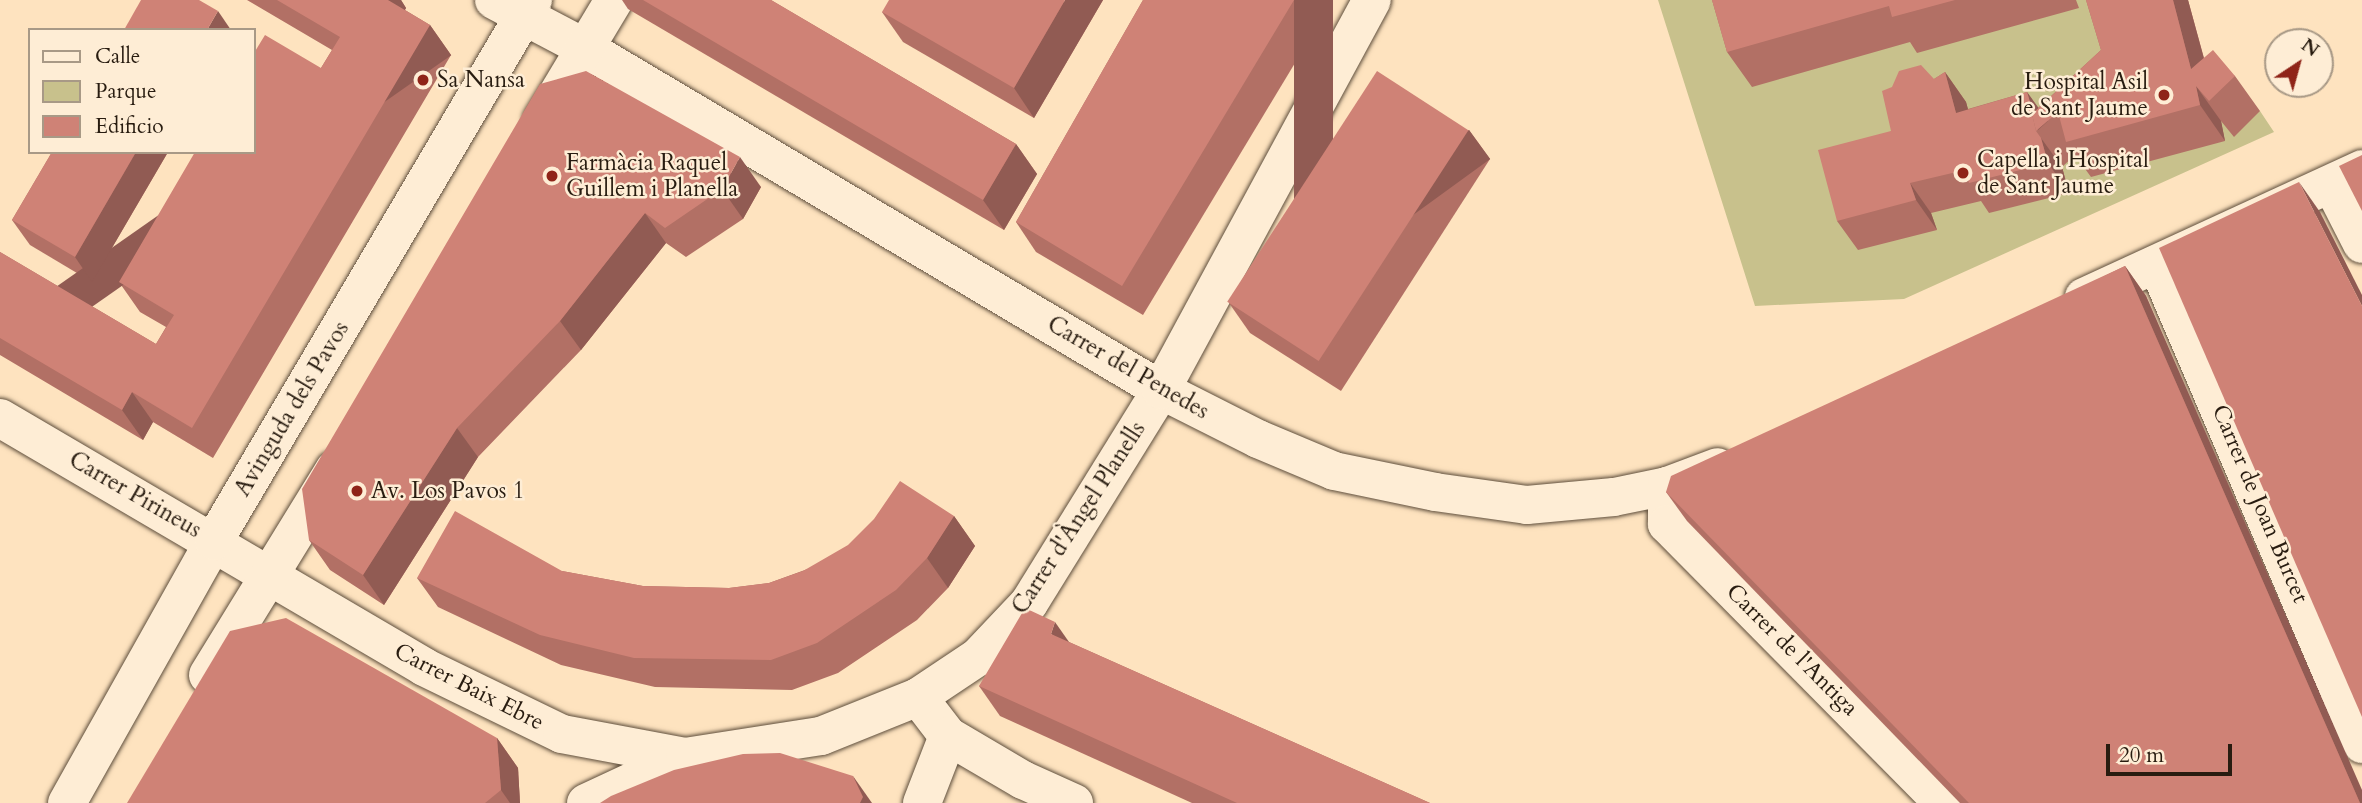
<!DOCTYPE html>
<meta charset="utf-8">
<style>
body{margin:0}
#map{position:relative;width:2362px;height:803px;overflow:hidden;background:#fee3bf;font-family:Cardo,serif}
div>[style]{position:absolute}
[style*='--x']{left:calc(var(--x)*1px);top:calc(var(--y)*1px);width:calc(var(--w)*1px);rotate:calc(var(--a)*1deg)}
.green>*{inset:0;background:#c8c18c}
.roads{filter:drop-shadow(0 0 2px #5e4e3c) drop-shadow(0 0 2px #5e4e3c)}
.minor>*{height:38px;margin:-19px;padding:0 19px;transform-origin:19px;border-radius:19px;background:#feedd5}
.wall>*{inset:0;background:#b27065}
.shaded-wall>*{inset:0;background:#915b53;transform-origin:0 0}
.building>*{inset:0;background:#cf8276;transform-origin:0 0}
.dots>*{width:19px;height:19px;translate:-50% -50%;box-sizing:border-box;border:4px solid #feedd5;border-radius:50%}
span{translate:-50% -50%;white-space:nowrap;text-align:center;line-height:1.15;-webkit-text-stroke:5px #feedd5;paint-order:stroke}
.poi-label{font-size:23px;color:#281c10}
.left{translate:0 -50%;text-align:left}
.right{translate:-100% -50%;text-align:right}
.street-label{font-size:23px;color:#281c10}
.legend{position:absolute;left:28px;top:28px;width:228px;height:126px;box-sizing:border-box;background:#feedd5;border:2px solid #a89986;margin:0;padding:9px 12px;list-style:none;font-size:21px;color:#281c10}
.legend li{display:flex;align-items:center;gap:14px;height:35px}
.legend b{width:35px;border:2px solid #a89986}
.north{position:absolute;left:2264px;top:28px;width:70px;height:70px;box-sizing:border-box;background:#feedd5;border:2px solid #a89986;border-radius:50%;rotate:36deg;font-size:19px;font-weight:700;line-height:28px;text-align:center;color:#281c10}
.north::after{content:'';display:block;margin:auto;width:24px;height:32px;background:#8f2418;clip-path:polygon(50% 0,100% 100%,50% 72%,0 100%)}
.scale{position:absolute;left:2106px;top:744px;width:126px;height:32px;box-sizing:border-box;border:4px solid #281c10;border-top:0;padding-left:9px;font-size:21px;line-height:24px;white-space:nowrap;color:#281c10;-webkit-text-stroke:5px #feedd5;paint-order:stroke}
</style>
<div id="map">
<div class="green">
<i style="clip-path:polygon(1658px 0,2187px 0,2215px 104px,2260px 111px,2274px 132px,1904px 299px,1755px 306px)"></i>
</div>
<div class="roads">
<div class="minor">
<i style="--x:494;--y:0;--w:103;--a:27.8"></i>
<i style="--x:585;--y:48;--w:670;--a:30.7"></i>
<i style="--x:1161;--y:390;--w:109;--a:26.8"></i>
<i style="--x:1258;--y:439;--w:82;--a:22.8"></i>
<i style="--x:1334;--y:471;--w:103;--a:11.7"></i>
<i style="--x:1435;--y:492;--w:93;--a:8"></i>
<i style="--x:1527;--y:505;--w:87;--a:-5.3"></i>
<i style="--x:1614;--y:497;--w:54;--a:-11.7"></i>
<i style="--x:1667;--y:486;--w:54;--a:-20.4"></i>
<i style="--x:542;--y:120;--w:140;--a:-59"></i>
<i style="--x:2332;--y:185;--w:66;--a:63"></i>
<i style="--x:2157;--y:264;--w:522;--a:66.87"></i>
<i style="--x:2084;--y:297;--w:306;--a:-24.7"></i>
<i style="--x:0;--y:418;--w:492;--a:30.4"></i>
<i style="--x:424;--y:667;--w:153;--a:25.9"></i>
<i style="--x:562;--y:734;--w:125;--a:10.6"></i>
<i style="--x:1667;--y:486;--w:38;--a:90"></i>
<i style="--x:1667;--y:524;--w:392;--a:45.3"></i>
<i style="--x:208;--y:675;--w:241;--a:-58.4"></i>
<i style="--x:918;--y:697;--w:49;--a:52.4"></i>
<i style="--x:948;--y:736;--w:87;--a:30.4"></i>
<i style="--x:1023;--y:780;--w:56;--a:24.3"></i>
<i style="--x:67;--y:803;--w:300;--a:-60.7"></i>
<i style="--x:214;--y:541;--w:628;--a:-59.47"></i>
<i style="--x:586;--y:803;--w:109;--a:-24.9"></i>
<i style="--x:685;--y:757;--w:138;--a:-8.8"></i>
<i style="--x:821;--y:736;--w:105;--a:-21.9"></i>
<i style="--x:918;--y:697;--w:72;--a:-33.7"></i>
<i style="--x:978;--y:657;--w:74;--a:-46.6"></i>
<i style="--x:1029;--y:603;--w:251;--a:-58.2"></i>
<i style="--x:1161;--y:390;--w:443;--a:-61.6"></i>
<i style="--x:922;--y:803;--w:72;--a:-68.8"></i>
</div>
</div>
<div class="wall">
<i style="clip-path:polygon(247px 0,401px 0,406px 8px,405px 10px,430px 25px,451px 55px,213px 458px,153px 422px,143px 440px,0 355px,0 252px,156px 344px,166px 327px,140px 312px,119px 282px,321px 68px,332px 50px)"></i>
<i style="clip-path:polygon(622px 0,771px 0,1016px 144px,1037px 174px,1004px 230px,628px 9px)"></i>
<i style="clip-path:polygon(1103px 0,1034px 118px,903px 42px,882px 12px)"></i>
<i style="clip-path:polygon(1143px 0,1333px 0,1143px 315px,1036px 252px,1016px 222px)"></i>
<i style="clip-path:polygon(1712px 0,2076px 0,2079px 8px,1917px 53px,1910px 42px,1752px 87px,1727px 52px)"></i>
<i style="clip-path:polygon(2086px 0,2188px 0,2204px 58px,2235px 76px,2260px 111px,2234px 137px,2221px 121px,2225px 141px,2091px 177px,2075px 155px,2062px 167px,2069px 193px,1989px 213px,1981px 201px,1931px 213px,1937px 230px,1858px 250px,1837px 221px,1891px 131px,1934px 79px,1945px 72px,1966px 102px,1968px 109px,2027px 92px,2038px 108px,2101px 50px)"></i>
<i style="clip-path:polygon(540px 84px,761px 187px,743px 219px,686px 257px,666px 243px,581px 350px,478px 457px,384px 605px,330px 570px,309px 540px)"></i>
<i style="clip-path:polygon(1469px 130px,1490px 159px,1341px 391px,1250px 333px,1229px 303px)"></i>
<i style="clip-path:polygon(52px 152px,168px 152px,92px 282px,30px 245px,12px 220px)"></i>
<i style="clip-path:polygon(2125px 266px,2146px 296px,2362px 803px,1960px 803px,1687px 521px,1666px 492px)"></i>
<i style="clip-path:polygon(954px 516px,975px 546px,948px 588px,917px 620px,838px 673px,792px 690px,655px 687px,561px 665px,438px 607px,417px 578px,562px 571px,643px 586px,729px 588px,769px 583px)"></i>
<i style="clip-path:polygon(1069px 642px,1430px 803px,1192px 803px,1000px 716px,979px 686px)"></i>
<i style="clip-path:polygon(497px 738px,518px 768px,520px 803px,127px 803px)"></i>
</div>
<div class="shaded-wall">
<i style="clip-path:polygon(381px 0,401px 0,406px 8px,397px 23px)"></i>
<i style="clip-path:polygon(1065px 0,1103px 0,1034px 118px,1014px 88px)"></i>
<i style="left:1294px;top:0;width:39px;height:334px"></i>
<i style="clip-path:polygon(2173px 0,2188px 0,2214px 96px,2191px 69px)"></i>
<i style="clip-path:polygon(218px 11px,231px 30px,207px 30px)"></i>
<i style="left:430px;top:25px;width:37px;height:468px;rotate:55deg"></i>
<i style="clip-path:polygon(1945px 72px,1966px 102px,1977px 143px,1956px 113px)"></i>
<i style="clip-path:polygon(2196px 86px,2221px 121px,2225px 141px,2200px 105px)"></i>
<i style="clip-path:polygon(2027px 92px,2048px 121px,2038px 130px)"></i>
<i style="left:1469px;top:130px;width:36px;height:275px;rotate:54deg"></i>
<i style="clip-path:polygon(2041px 138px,2062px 167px,2069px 193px,2048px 163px)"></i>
<i style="clip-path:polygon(1016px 144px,1037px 174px,1004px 230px,983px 200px)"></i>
<i style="clip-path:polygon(136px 152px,168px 152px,92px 282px,75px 257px)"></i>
<i style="clip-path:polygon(740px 157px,761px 187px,743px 219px,722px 189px)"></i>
<i style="clip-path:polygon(2299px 182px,2320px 212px,2362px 295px,2362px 306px)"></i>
<i style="clip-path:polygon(1910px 183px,1931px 213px,1937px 230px,1916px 200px)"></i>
<i style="clip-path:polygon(645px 213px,666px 243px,581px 350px,560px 321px)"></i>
<i style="clip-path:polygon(2125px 266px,2146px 296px,2362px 790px,2362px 803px,2360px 803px)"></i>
<i style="clip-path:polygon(132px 392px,153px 422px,143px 440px,122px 410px)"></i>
<i style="clip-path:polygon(457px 428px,478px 457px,384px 605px,363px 575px)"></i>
<i style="clip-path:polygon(954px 516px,975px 546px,948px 588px,927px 558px)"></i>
<i style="clip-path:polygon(1055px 622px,1076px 652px,1051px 634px)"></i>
<i style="clip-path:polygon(497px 738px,518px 768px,520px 803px,510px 803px,501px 790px)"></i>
<i style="clip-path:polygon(853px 776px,872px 803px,860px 803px)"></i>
</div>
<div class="building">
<i style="clip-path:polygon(141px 0,199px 0,218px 11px,207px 30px,124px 30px)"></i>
<i style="clip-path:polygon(277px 0,388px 0,430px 25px,192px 428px,132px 392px,122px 410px,0 338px,0 252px,156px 344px,174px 315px,119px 282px,195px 152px,254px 152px,254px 53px,265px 35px,321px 68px,340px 37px)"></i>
<i style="clip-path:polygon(643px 0,771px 0,1016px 144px,983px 200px)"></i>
<i style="clip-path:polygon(889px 0,1065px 0,1014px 88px,882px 12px)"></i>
<i style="clip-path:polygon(1143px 0,1294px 0,1122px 286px,1016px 222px)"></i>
<i style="clip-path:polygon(1712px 0,1955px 0,1892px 17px,1889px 6px,1727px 52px)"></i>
<i style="clip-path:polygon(2086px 0,2173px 0,2191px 69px,2213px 50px,2235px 76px,2209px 101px,2196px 86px,2200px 105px,2066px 142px,2058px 112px,2036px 131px,2032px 114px,2101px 50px)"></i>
<i style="clip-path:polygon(1921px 65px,1934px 79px,1945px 72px,1956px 113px,2027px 92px,2033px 112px,2032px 114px,2036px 131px,2041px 138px,2048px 163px,1969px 183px,1965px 170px,1910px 183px,1916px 200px,1837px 221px,1818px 150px,1891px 131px,1882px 91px,1892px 87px,1899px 71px)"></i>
<i style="clip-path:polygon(586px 71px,740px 157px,722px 189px,665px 228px,645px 213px,560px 321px,457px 428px,363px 575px,309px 540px,302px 489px,540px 84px)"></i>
<i style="left:1377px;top:71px;width:109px;height:275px;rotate:33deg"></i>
<i style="clip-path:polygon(52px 152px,136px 152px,75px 257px,12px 220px)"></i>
<i style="clip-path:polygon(2362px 155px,2362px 211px,2339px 166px)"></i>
<i style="clip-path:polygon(2299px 182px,2362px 306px,2362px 717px,2159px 248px)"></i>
<i style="clip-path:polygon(2125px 266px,2360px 803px,1969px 803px,1666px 492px,1671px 476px)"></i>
<i style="clip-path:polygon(900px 481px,954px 516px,927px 558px,896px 590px,817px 643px,771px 660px,634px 658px,540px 635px,417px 578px,455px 511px,562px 571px,643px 586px,729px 588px,769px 583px,803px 571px,848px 545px,874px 519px)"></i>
<i style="clip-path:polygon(1025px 608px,1055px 622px,1051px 634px,1430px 803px,1237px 803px,979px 686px)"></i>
<i style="clip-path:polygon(286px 618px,497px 738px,501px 790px,485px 803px,127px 803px,230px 631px)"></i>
<i style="clip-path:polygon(780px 753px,853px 776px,863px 797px,860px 803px,600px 803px,611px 796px,674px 770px,743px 754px)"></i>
</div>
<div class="dots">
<i style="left:423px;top:80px;background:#8f2418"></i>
<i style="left:2164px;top:95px;background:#8f2418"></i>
<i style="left:1963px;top:173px;background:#8f2418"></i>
<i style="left:552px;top:176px;background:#8f2418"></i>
<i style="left:357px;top:491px;background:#8f2418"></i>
</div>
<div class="poi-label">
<span class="left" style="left:437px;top:80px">Sa Nansa</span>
<span class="right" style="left:2148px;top:95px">Hospital Asil<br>de Sant Jaume</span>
<span class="left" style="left:1977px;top:173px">Capella i Hospital<br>de Sant Jaume</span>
<span class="left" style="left:566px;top:176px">Farmàcia Raquel<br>Guillem i Planella</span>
<span class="left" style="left:371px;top:491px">Av. Los Pavos 1</span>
</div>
<div class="street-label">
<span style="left:1128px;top:368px;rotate:30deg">Carrer del Penedes</span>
<span style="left:292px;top:409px;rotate:-59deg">Avinguda dels Pavos</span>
<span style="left:135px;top:495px;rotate:30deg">Carrer Pirineus</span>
<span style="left:2260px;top:504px;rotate:67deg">Carrer de Joan Burcet</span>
<span style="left:1079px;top:518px;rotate:-57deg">Carrer d'Àngel Planells</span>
<span style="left:1792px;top:650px;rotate:45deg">Carrer de l'Antiga</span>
<span style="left:469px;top:687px;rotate:27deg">Carrer Baix Ebre</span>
</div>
<ul class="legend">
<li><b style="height:9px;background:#feedd5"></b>Calle</li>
<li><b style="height:19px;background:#c8c18c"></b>Parque</li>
<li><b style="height:19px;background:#cf8276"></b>Edificio</li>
</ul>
<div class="north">N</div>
<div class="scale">20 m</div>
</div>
